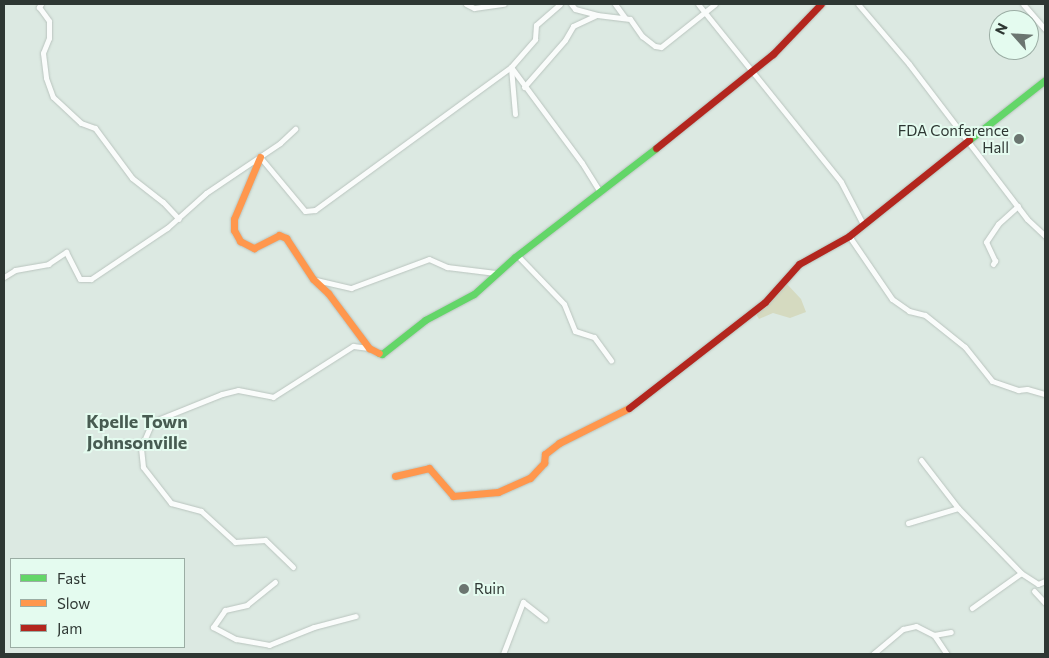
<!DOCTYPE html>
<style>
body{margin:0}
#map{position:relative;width:1049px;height:658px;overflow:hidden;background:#dce9e2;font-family:Commissioner,sans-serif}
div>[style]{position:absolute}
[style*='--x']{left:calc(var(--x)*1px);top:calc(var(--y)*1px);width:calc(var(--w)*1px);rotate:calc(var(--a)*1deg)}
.green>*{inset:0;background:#d5dac0}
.roads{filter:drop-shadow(0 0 1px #b9c4be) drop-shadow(0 0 1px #b9c4be)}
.street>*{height:5px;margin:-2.5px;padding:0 2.5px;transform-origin:2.5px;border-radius:2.5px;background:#fafcfb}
.fast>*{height:7px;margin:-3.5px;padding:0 3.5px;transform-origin:3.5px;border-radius:3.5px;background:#63d668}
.slow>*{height:7px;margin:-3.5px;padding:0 3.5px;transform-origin:3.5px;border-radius:3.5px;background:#ff974d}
.jam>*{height:7px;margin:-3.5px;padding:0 3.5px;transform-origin:3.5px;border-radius:3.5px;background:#b3261e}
.dots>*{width:14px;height:14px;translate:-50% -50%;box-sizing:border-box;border:2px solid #e4fbef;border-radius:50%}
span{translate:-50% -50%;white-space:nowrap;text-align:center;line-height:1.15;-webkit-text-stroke:4px #e4fbef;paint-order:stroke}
.poi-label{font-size:15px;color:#2e3733}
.right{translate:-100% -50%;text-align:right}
.left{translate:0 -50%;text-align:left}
.quarter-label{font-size:18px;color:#485c52;font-weight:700}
.frame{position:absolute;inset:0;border:5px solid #2e3733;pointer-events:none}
.legend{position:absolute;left:10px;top:558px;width:175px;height:90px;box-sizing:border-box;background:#e4fbef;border:1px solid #9bada4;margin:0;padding:6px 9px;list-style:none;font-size:15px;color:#2e3733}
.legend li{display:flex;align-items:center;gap:10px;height:25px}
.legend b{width:25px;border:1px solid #9bada4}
.north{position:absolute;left:989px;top:10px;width:50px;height:50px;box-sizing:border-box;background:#e4fbef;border:1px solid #9bada4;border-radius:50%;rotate:296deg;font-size:14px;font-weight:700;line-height:20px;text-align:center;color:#2e3733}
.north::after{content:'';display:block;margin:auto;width:18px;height:22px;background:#6b7570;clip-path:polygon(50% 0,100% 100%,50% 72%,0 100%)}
</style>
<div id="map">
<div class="green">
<i style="clip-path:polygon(786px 283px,801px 299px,806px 312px,790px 318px,773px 313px,759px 319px,754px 311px)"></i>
</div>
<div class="roads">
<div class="street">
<i style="--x:41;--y:4;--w:4;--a:124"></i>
<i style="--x:39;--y:7;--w:17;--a:54"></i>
<i style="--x:49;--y:21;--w:17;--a:90"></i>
<i style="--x:49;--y:38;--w:16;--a:112"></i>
<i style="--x:43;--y:53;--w:25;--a:83"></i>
<i style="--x:46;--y:78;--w:20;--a:70"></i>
<i style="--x:53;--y:97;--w:38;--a:43"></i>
<i style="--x:81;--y:123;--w:15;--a:20"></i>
<i style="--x:95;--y:128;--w:62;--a:53.5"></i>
<i style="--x:132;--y:178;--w:39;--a:38"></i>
<i style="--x:163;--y:202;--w:23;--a:47"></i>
<i style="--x:466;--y:4;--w:9;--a:27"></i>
<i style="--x:474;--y:8;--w:30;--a:-8"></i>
<i style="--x:571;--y:4;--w:6;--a:51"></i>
<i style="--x:575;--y:9;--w:23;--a:15"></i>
<i style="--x:615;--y:4;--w:17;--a:54"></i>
<i style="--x:698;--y:4;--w:228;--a:51.2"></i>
<i style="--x:841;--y:182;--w:47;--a:62.4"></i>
<i style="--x:858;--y:4;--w:79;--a:49.6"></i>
<i style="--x:909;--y:64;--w:195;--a:52.7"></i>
<i style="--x:1027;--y:219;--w:25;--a:43"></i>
<i style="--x:1023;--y:4;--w:33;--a:49"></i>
<i style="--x:524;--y:87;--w:62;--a:-48.9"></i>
<i style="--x:565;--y:40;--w:16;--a:-60"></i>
<i style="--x:573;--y:26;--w:26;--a:-25"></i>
<i style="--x:597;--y:15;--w:33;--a:7"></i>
<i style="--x:630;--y:19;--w:21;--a:55"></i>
<i style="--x:642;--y:36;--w:16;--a:38"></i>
<i style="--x:655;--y:46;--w:6;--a:9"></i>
<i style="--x:661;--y:47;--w:69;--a:-38.5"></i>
<i style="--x:515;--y:114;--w:47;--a:-94.9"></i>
<i style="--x:511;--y:67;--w:37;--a:-49"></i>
<i style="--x:535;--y:39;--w:14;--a:-86"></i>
<i style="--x:536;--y:25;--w:32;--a:-41"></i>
<i style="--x:260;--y:157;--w:70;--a:50.2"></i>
<i style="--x:305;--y:211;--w:10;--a:-6"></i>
<i style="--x:315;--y:210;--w:243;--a:-36.1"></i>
<i style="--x:511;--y:67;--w:119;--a:53.5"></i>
<i style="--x:582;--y:163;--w:34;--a:58"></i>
<i style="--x:849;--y:236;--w:76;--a:55.7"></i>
<i style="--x:892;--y:299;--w:21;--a:35"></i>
<i style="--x:909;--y:311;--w:16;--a:14"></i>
<i style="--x:925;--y:315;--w:51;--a:38.7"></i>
<i style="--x:965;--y:347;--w:43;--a:51.5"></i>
<i style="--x:992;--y:381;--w:28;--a:19"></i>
<i style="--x:1018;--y:390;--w:9;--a:-6"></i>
<i style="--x:1027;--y:389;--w:19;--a:16"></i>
<i style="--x:517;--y:255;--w:68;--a:46.2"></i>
<i style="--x:564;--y:304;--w:29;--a:68"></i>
<i style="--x:575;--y:331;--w:20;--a:18"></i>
<i style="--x:594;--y:337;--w:29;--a:54"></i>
<i style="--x:993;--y:264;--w:4;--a:-56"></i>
<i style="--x:995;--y:261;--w:21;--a:-115"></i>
<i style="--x:986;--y:242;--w:22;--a:-56"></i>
<i style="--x:998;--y:224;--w:27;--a:-42"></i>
<i style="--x:4;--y:277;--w:13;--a:-32"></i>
<i style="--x:15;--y:270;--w:34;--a:-10"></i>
<i style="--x:48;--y:264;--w:22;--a:-34"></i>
<i style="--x:66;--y:252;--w:30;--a:63"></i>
<i style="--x:80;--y:279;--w:11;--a:0"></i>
<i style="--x:91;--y:279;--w:92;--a:-33.9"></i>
<i style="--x:167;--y:228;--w:52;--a:-41.9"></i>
<i style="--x:206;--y:193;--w:89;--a:-34"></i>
<i style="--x:280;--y:143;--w:21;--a:-43"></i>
<i style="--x:316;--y:280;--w:36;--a:13"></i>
<i style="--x:351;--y:288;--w:83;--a:-20.4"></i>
<i style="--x:429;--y:259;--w:20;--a:24"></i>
<i style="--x:447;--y:267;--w:49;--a:7"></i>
<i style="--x:921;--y:460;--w:61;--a:52.4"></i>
<i style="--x:908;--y:523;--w:52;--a:-16.7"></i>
<i style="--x:958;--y:508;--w:91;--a:45.9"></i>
<i style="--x:1021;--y:573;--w:20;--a:33"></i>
<i style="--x:1038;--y:584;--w:8;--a:-23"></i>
<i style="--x:293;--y:567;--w:39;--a:-136"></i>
<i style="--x:265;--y:540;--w:30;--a:176"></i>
<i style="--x:235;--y:542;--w:46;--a:-137.6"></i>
<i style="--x:201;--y:511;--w:31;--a:-165"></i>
<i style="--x:171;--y:503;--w:46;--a:-127.9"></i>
<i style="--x:143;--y:467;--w:19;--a:-96"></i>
<i style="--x:141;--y:448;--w:28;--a:-67"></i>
<i style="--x:152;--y:422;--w:75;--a:-21.8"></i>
<i style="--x:222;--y:394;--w:16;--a:-14"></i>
<i style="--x:238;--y:390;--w:36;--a:11"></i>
<i style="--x:273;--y:397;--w:95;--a:-32.5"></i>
<i style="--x:353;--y:346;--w:16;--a:7"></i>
<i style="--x:275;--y:582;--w:36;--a:141"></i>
<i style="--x:247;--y:605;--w:23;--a:167"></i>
<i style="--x:225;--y:610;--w:21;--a:125"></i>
<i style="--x:213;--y:627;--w:26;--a:28"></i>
<i style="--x:236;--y:639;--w:34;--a:10"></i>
<i style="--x:269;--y:645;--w:48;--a:-21.8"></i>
<i style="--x:314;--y:627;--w:43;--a:-14.7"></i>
<i style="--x:1034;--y:591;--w:16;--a:47"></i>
<i style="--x:972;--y:608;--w:60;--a:-35.5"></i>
<i style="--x:934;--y:635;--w:17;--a:-10"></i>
<i style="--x:503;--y:654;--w:56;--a:-69"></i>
<i style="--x:523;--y:602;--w:28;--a:38"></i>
<i style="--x:873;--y:654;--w:39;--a:-40"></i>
<i style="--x:903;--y:629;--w:13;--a:-13"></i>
<i style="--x:916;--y:626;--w:20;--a:27"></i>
<i style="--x:934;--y:635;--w:23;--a:56"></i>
</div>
<div class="fast">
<i style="--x:969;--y:140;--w:97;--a:-38.3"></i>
<i style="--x:379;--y:353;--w:3;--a:18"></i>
<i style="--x:382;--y:354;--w:55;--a:-38.3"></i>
<i style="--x:425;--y:320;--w:55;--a:-28"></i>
<i style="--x:474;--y:294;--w:55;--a:-42.1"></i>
<i style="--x:515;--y:257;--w:178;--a:-37.7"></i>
</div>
<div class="slow">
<i style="--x:260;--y:157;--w:67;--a:112.8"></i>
<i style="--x:234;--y:219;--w:11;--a:90"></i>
<i style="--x:234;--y:230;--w:13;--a:61"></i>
<i style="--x:240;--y:241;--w:16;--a:27"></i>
<i style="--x:254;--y:248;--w:28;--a:-27"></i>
<i style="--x:279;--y:235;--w:8;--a:23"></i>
<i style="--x:286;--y:238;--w:49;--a:56.6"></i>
<i style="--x:313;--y:279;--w:21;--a:43"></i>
<i style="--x:328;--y:293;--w:69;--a:53.3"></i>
<i style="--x:369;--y:348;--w:11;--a:27"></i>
<i style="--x:395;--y:476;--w:35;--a:-13"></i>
<i style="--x:429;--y:468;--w:37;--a:49"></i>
<i style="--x:453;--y:496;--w:45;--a:-5.1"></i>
<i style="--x:498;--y:492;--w:35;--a:-24"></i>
<i style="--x:530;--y:478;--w:21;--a:-47"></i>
<i style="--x:544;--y:463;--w:9;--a:-84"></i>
<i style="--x:545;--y:454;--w:18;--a:-38"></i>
<i style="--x:559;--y:443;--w:78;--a:-26.6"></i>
</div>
<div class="jam">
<i style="--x:656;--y:148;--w:150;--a:-38.8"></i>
<i style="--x:773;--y:54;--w:69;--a:-46.2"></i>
<i style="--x:629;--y:408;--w:172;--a:-37.9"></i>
<i style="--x:765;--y:302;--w:51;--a:-48.2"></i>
<i style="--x:799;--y:264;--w:57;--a:-29.2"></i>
<i style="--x:849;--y:236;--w:154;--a:-38.7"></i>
</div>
</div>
<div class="dots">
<i style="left:1019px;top:139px;background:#6b7570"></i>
<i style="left:464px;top:589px;background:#6b7570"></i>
</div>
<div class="poi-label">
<span class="right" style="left:1009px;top:139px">FDA Conference<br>Hall</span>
<span class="left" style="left:474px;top:589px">Ruin</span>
</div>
<div class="quarter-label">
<span style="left:137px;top:432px">Kpelle Town<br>Johnsonville</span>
</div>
<div class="frame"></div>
<ul class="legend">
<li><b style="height:6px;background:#63d668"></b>Fast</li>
<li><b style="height:6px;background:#ff974d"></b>Slow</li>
<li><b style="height:6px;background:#b3261e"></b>Jam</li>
</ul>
<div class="north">N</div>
</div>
